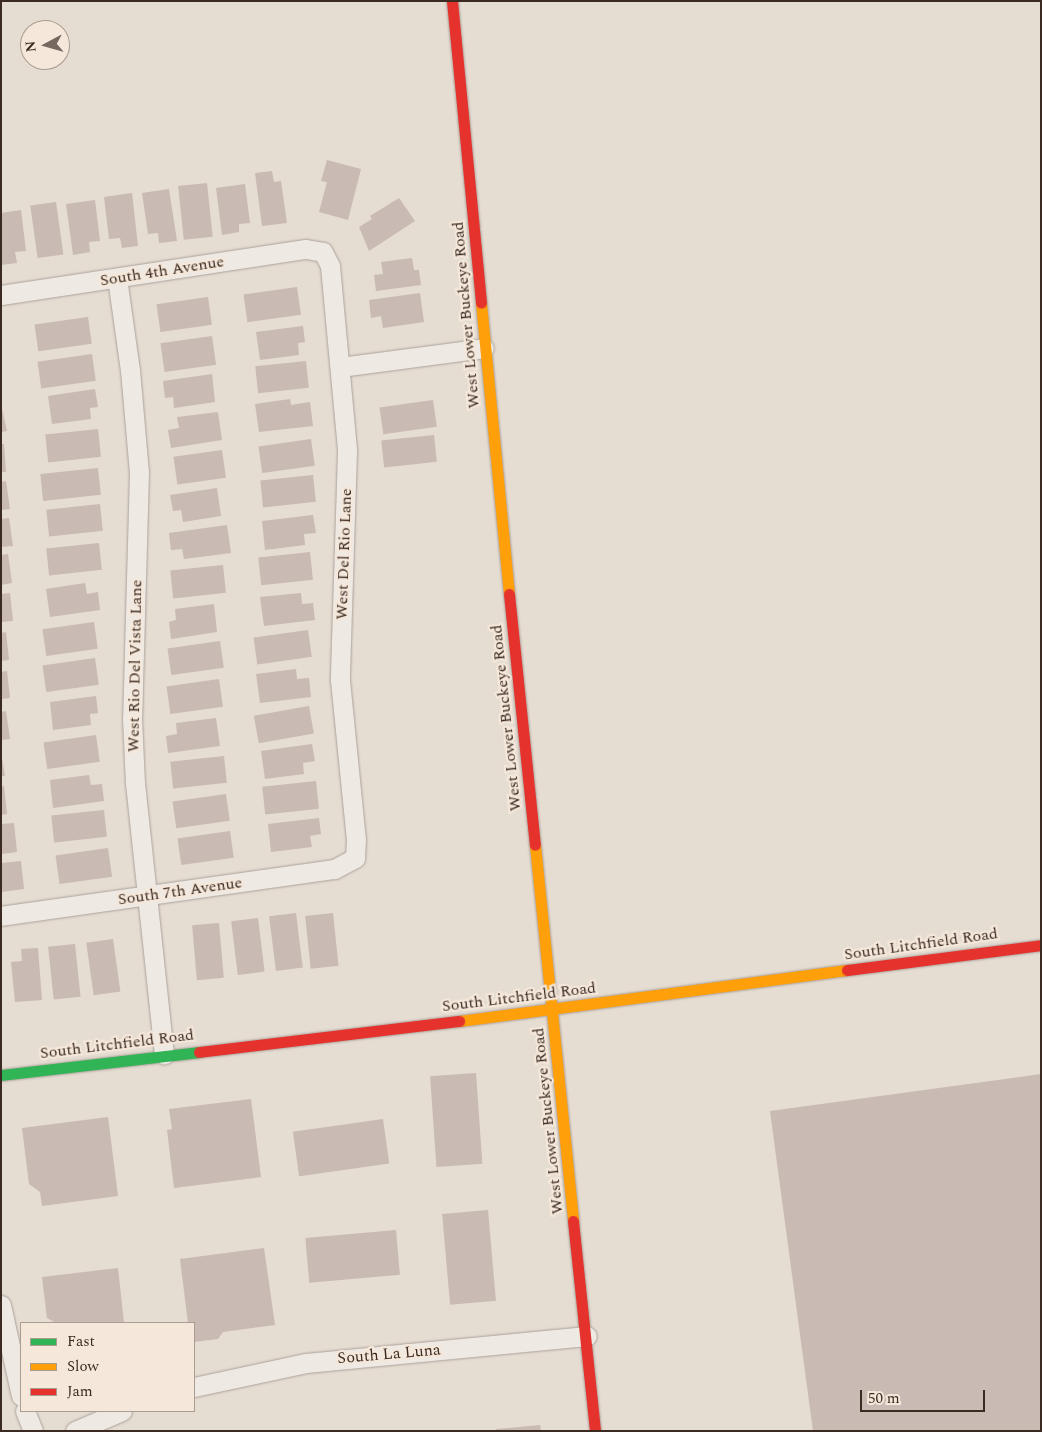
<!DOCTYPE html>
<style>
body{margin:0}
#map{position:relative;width:1042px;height:1432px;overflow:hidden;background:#e5dcd2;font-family:Spectral,serif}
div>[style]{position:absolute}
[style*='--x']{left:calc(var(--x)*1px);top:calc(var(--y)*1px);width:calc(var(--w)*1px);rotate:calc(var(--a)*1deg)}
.building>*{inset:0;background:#c9bab3;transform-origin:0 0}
.roads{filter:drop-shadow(0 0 1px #aba29a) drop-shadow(0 0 1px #aba29a)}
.street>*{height:19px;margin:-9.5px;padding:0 9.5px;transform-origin:9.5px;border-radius:9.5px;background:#eee9e3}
.fast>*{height:11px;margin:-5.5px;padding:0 5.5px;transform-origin:5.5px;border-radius:5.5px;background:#30b455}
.slow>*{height:11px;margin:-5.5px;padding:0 5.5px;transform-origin:5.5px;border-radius:5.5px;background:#ff9f0a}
.jam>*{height:11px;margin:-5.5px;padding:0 5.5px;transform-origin:5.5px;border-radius:5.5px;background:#e5322d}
span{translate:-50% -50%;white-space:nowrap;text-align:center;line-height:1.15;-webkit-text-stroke:4.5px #f5e8da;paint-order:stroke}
.street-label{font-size:16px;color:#3b2a22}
.frame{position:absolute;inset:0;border:2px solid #3b2a22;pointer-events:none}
.legend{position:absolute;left:20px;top:1322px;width:175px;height:90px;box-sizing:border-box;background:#f5e8da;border:1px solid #ab9c90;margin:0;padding:6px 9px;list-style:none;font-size:15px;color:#3b2a22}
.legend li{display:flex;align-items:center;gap:10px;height:25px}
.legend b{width:25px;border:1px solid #ab9c90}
.north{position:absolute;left:20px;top:20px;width:50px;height:50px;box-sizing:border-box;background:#f5e8da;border:1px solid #ab9c90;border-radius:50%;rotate:264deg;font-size:14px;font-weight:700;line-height:20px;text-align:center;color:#3b2a22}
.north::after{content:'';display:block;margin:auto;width:18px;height:22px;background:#766860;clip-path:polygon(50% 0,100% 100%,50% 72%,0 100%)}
.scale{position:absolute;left:860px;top:1390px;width:125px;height:22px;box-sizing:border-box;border:2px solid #3b2a22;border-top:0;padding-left:6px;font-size:15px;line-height:18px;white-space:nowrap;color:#3b2a22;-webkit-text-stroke:4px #f5e8da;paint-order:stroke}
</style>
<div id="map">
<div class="building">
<i style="clip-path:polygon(327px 160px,361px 169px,348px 220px,319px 212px,327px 182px,321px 181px)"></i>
<i style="clip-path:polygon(272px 171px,274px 182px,281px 181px,287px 223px,262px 226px,255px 173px)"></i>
<i style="left:207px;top:183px;width:54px;height:29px;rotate:84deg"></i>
<i style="clip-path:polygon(245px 184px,250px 223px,239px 224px,239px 232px,222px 235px,216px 188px)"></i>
<i style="clip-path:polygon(169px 189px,177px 241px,159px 243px,158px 233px,148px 234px,142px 193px)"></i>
<i style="clip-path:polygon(132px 193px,138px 246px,122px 248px,120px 238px,109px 239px,104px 197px)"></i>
<i style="clip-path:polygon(399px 198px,415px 221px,369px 251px,359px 227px,372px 219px,370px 216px)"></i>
<i style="clip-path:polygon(95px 200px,100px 241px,89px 242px,90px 252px,73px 255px,66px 204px)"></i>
<i style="left:56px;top:202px;width:53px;height:26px;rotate:82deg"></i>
<i style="clip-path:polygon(21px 210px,26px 251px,15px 252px,17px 263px,1px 265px,1px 213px)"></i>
<i style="clip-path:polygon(412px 258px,414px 270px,419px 270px,421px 285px,376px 291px,374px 275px,383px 274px,381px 262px)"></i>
<i style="left:297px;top:287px;width:28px;height:54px;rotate:82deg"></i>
<i style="clip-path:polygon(420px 293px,424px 322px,383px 328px,381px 316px,371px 318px,369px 300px)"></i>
<i style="left:208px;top:297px;width:28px;height:52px;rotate:82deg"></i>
<i style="left:88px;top:317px;width:27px;height:54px;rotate:82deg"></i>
<i style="clip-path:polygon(303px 326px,305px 342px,298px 343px,299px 355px,260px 360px,256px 332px)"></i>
<i style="left:212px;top:336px;width:29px;height:52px;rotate:82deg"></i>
<i style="left:92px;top:354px;width:27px;height:55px;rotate:82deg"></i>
<i style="left:306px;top:361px;width:27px;height:51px;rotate:84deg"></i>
<i style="clip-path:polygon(212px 374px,215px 402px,174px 408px,173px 397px,165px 398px,163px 381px)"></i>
<i style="clip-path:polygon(95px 389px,98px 407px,90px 408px,91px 419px,52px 424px,48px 396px)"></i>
<i style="clip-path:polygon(290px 399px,291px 405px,310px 402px,313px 426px,259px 432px,255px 404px)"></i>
<i style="left:433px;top:400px;width:27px;height:54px;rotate:82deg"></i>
<i style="clip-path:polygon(1px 404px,7px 431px,1px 432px)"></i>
<i style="clip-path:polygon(218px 412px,222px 440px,171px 448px,168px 430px,179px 428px,177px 417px)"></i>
<i style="left:98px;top:429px;width:28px;height:53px;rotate:84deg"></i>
<i style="left:434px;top:435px;width:27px;height:53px;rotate:84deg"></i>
<i style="left:311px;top:439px;width:27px;height:53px;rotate:82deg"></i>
<i style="clip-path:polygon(1px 444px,4px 444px,6px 472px,1px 472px)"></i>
<i style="left:222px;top:450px;width:28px;height:49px;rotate:82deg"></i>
<i style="left:98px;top:468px;width:27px;height:58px;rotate:84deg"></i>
<i style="left:313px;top:475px;width:27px;height:53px;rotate:84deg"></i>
<i style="clip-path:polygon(6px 481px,10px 509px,1px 510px,1px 482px)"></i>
<i style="clip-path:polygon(217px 488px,221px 516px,183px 522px,181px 510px,173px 511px,170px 495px)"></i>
<i style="left:100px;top:504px;width:27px;height:54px;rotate:84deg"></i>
<i style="clip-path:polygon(313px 515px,316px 533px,304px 534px,305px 545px,265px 550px,262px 521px)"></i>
<i style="clip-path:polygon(9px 518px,13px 546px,1px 547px,1px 519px)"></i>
<i style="clip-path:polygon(227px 525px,231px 553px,184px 559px,182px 549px,171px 550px,169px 533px)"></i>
<i style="left:99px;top:543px;width:27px;height:53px;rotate:84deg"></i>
<i style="left:310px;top:552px;width:28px;height:52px;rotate:84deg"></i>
<i style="clip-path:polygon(8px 554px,12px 583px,1px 585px,1px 555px)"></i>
<i style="left:223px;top:565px;width:28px;height:53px;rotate:84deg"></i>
<i style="clip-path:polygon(85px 583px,87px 594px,98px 592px,100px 610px,50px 617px,46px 589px)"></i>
<i style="clip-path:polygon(10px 593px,13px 621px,1px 622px,1px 594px)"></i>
<i style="clip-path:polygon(301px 593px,302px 604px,313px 603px,315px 620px,264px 626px,260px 597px)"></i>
<i style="clip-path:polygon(214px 604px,217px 632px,171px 639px,169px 622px,176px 620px,175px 609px)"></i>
<i style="left:94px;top:622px;width:27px;height:52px;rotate:82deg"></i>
<i style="left:308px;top:630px;width:27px;height:55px;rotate:82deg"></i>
<i style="clip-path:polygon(6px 632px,9px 660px,1px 661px,1px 633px)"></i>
<i style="left:220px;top:641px;width:27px;height:53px;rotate:82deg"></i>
<i style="left:95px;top:658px;width:27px;height:53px;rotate:82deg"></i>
<i style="clip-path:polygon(296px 669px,297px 679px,309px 678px,311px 697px,260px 703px,256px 674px)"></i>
<i style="clip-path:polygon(7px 671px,10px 698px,1px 699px,1px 672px)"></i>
<i style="left:219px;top:679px;width:28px;height:53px;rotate:82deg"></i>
<i style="clip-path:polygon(96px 696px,98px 713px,90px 714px,91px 725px,53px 730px,50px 702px)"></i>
<i style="left:309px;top:706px;width:28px;height:56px;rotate:80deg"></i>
<i style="clip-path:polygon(6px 711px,10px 739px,1px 740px,1px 712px)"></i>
<i style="clip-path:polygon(216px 718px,220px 746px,168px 753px,166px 736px,177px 734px,176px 723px)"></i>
<i style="left:96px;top:735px;width:27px;height:53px;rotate:82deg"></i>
<i style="clip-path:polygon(312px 744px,315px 761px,303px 763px,304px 774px,265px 779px,261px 751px)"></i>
<i style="clip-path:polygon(1px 752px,5px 776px,1px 776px)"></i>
<i style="left:224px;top:756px;width:27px;height:54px;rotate:84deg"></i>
<i style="clip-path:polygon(89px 775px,91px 785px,102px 784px,104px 801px,53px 808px,50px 780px)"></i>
<i style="left:316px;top:781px;width:28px;height:54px;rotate:84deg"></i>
<i style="clip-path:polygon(4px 786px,7px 814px,1px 815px,1px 787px)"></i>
<i style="left:226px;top:794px;width:27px;height:54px;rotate:82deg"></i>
<i style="left:104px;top:810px;width:27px;height:53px;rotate:84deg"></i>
<i style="clip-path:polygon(319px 818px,321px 834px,310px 836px,312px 847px,271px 852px,268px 824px)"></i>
<i style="clip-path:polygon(14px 823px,17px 852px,1px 854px,1px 824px)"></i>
<i style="left:230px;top:831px;width:27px;height:53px;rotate:82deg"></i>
<i style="left:108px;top:848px;width:29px;height:53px;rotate:82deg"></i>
<i style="clip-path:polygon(21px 861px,24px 889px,1px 892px,1px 863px)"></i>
<i style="left:296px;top:913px;width:55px;height:27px;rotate:83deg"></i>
<i style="left:333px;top:913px;width:53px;height:28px;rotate:84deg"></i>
<i style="left:258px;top:918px;width:54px;height:27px;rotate:83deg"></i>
<i style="left:219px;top:923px;width:55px;height:27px;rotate:85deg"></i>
<i style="left:113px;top:939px;width:53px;height:27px;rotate:82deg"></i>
<i style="left:75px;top:944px;width:53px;height:27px;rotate:84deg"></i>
<i style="clip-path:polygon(38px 948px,42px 1000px,15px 1002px,11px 962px,22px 961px,21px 949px)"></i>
<i style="left:476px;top:1073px;width:91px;height:46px;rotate:86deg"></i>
<i style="clip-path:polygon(1041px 1074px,1041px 1431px,813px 1431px,770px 1111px)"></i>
<i style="clip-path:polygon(251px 1099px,261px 1177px,174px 1188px,167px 1130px,172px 1129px,169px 1109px)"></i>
<i style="clip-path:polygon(108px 1117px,118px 1196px,42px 1206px,40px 1192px,29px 1184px,22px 1128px)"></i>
<i style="left:383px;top:1119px;width:45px;height:91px;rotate:82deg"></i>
<i style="left:488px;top:1210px;width:91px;height:46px;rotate:85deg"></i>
<i style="left:396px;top:1230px;width:45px;height:91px;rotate:85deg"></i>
<i style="clip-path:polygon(264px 1248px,275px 1325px,223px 1332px,218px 1339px,194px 1342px,194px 1323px,188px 1323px,180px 1259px)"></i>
<i style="clip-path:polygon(118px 1268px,124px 1323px,56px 1323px,47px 1318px,42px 1277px)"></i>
<i style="clip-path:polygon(540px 1425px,541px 1431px,496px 1431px,496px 1429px)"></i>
</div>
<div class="roads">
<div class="street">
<i style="--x:117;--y:278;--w:93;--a:82"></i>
<i style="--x:130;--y:370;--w:102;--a:85"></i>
<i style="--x:139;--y:472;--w:246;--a:91.6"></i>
<i style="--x:132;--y:718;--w:65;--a:87.4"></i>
<i style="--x:135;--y:783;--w:273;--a:83.9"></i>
<i style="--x:1;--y:295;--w:308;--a:-8.6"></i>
<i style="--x:306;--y:249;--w:17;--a:10"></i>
<i style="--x:323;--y:252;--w:16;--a:63"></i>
<i style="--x:330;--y:266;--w:186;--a:84.7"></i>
<i style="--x:347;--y:451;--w:229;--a:91.8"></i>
<i style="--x:340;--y:680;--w:160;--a:84.3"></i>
<i style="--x:356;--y:839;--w:19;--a:93"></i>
<i style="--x:355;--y:858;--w:24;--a:152"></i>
<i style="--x:334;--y:869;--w:336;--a:172"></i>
<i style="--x:340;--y:367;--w:145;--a:-7.5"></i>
<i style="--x:1;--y:1305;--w:93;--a:77.6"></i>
<i style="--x:194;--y:1387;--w:115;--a:-12.1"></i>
<i style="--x:306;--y:1363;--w:282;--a:-5.5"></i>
<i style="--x:25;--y:1411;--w:22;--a:68"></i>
<i style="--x:75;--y:1431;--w:51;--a:-23.1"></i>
</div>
<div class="fast">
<i style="--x:1;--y:1075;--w:199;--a:-6.6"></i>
</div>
<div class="slow">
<i style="--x:481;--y:303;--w:292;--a:84.5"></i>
<i style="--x:535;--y:845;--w:378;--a:84.2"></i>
<i style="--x:459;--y:1021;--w:391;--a:-7.5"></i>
</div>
<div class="jam">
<i style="--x:452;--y:1;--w:303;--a:84.5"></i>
<i style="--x:509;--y:594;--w:252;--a:84.1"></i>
<i style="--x:847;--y:970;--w:196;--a:-7.3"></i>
<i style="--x:199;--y:1052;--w:262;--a:-6.8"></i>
<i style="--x:573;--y:1221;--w:211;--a:84"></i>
</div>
</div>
<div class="street-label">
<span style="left:162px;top:271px;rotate:-9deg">South 4th Avenue</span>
<span style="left:466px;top:315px;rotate:-95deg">West Lower Buckeye Road</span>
<span style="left:344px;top:554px;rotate:-88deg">West Del Rio Lane</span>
<span style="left:135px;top:666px;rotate:-89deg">West Rio Del Vista Lane</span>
<span style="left:506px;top:718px;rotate:-96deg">West Lower Buckeye Road</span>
<span style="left:180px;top:891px;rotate:-8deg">South 7th Avenue</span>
<span style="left:921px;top:944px;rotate:-8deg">South Litchfield Road</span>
<span style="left:519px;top:997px;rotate:-7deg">South Litchfield Road</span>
<span style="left:117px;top:1044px;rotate:-7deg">South Litchfield Road</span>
<span style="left:548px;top:1121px;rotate:-96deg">West Lower Buckeye Road</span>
<span style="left:389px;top:1354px;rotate:-5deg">South La Luna</span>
</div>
<div class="frame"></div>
<ul class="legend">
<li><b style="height:6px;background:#30b455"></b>Fast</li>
<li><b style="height:6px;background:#ff9f0a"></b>Slow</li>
<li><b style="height:6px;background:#e5322d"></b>Jam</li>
</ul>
<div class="north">N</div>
<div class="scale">50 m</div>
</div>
